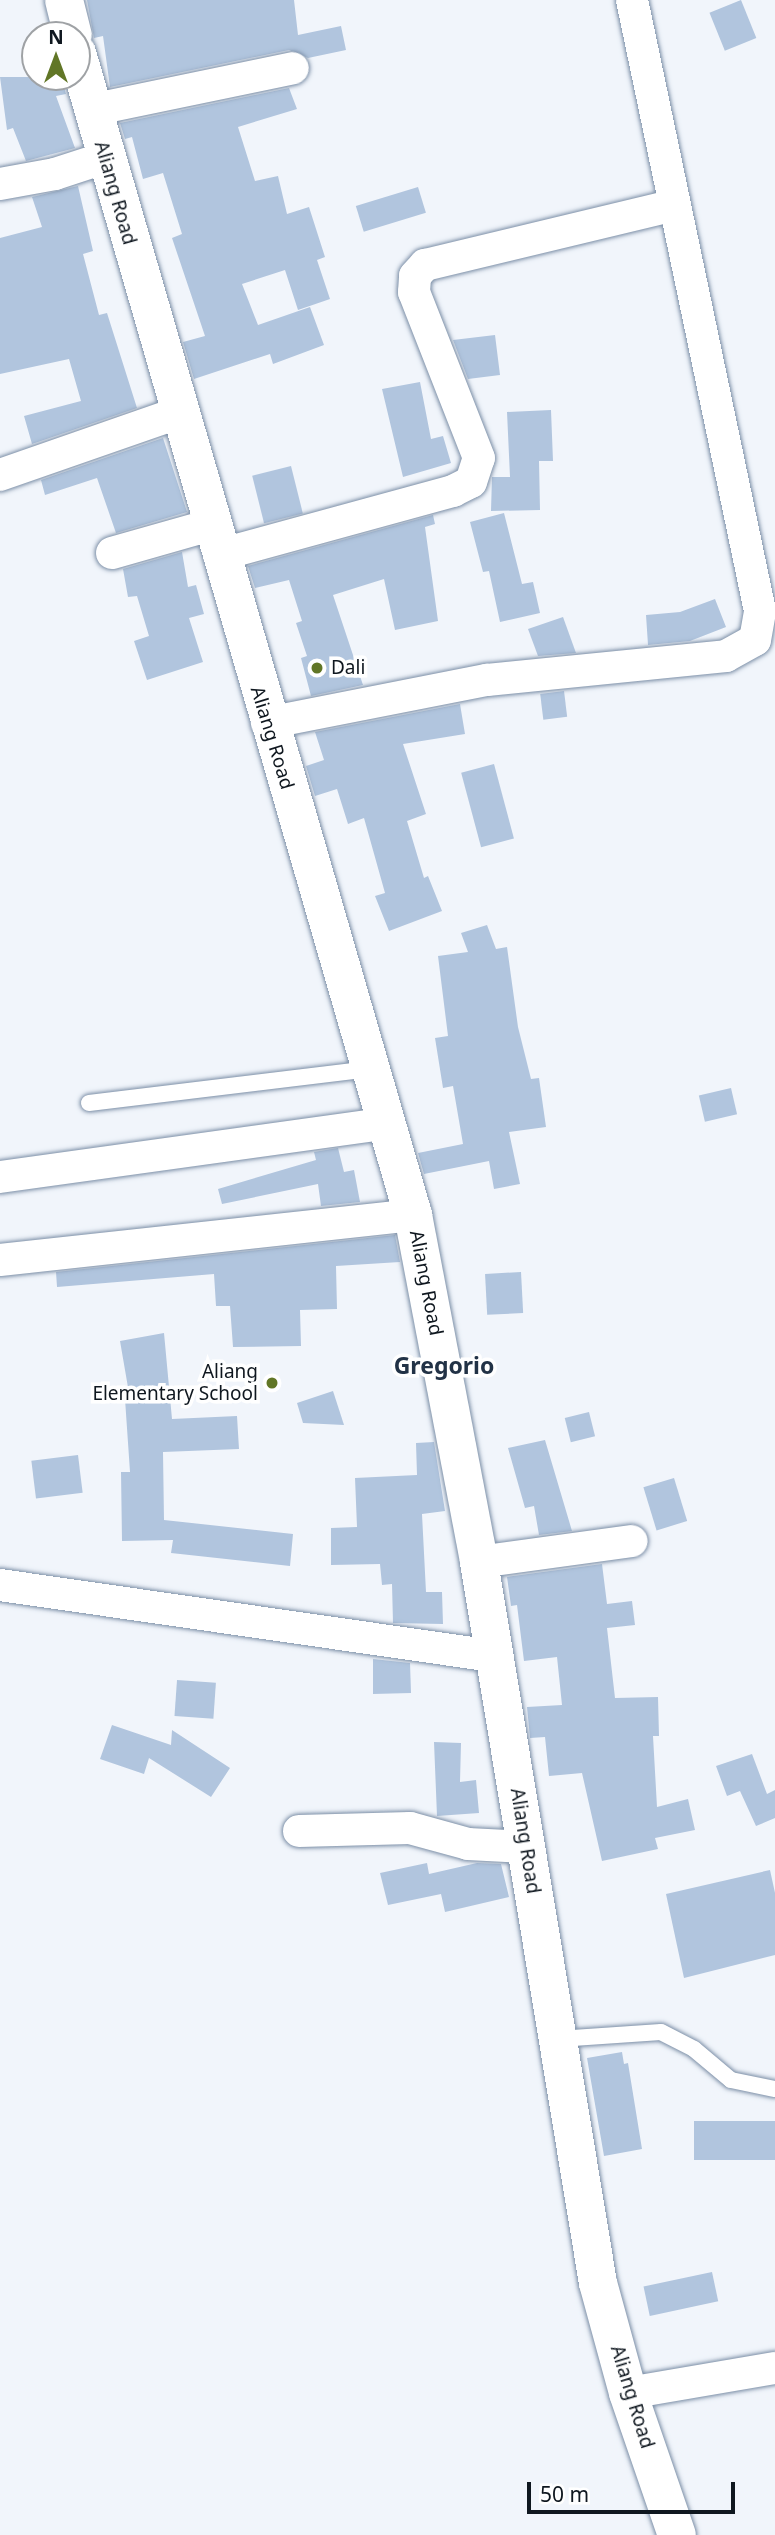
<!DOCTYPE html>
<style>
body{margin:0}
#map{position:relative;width:775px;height:2535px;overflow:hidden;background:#f1f5fb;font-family:"Noto Sans",sans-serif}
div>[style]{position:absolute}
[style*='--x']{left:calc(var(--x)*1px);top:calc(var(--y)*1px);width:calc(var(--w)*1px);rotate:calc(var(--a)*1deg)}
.building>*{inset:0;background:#b1c5de;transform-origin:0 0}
.roads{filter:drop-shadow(0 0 2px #7c8fa7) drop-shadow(0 0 2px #7c8fa7)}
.service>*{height:16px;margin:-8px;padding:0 8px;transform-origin:8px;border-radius:8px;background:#fff}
.minor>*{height:32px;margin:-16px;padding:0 16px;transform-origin:16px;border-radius:16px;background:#fff}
.tertiary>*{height:38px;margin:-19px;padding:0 19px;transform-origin:19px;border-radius:19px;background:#fff}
.dots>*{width:19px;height:19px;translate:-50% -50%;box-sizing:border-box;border:4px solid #fff;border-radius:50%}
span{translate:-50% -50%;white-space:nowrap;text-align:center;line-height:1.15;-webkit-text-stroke:7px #fff;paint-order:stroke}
.street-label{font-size:19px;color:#0f171f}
.poi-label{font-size:19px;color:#0f171f}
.left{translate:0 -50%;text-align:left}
.right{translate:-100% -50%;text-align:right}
.quarter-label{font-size:23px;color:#223246;font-weight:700}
.north{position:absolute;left:21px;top:21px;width:70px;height:70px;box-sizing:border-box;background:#fff;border:2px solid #9fa2a5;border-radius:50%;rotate:0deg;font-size:19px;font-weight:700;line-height:28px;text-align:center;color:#0f171f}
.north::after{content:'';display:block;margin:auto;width:24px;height:32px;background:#617626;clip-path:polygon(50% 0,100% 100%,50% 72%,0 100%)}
.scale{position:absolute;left:527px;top:2482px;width:208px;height:32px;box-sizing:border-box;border:4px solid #0f171f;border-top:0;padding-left:9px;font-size:21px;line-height:24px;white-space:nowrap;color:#0f171f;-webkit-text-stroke:5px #fff;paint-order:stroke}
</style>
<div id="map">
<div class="building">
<i style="clip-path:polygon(87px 0,294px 0,298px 35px,341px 26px,346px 50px,308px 58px,289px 50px,110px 87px,103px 36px,94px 38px)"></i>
<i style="left:741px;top:0;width:41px;height:34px;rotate:68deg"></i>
<i style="clip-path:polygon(0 77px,61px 77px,66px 94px,56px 96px,75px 148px,26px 161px,13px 128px,7px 130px)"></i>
<i style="clip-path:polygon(289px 88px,297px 109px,238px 127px,255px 181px,278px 176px,287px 214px,309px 207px,325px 257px,317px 260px,330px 299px,298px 310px,285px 270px,242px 284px,258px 325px,310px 307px,324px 345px,273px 364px,270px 354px,194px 379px,183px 342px,205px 336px,172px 238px,182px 234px,163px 173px,143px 179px,132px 137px,125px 139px,120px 123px)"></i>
<i style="clip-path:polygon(78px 186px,93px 251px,83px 254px,99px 315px,107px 313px,137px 408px,32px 444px,24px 416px,81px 401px,69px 359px,0 374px,0 238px,42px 227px,32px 197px)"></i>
<i style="left:418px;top:187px;width:27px;height:65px;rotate:73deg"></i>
<i style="clip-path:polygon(495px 335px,500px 375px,468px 379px,453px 340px)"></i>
<i style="clip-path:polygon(420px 382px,431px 439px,443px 436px,451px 463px,403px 477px,382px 389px)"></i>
<i style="clip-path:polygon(551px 410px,553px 461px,539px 461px,540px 510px,491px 511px,492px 477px,510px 477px,507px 412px)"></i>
<i style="clip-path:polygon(163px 438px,187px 512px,116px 533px,97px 478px,45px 495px,41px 480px)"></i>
<i style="left:291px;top:466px;width:49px;height:40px;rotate:76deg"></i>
<i style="clip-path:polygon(504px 513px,522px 584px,533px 582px,540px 613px,500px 622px,489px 571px,483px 572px,470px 522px)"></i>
<i style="clip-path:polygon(433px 515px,435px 524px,425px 527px,438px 621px,395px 630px,384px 579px,333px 595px,363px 685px,311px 696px,301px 658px,307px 656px,296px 623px,302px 621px,289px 580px,255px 588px,248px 566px)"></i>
<i style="clip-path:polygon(182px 552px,188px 587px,196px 585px,204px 614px,189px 618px,203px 662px,147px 680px,134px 641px,149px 636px,137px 596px,128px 597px,123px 569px)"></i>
<i style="clip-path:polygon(715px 599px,726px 627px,690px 641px,648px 645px,646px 615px,680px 612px)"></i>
<i style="clip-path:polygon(563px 617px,576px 653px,538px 656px,528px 629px)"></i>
<i style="left:564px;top:691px;width:26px;height:24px;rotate:83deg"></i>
<i style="clip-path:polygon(460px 704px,465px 734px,403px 744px,426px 814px,407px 821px,424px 878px,428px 876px,442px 911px,389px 931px,375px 896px,385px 893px,364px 818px,348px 824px,337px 789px,315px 796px,306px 766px,324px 760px,315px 732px)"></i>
<i style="left:494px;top:764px;width:77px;height:34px;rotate:75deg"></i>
<i style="clip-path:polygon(487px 925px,496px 949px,507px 947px,518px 1027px,531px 1079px,539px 1078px,546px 1127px,509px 1132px,520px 1184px,494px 1189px,489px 1161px,424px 1174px,418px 1153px,463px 1144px,453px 1086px,443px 1088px,435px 1038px,448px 1036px,438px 956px,468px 952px,461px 933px)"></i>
<i style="left:731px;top:1088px;width:27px;height:33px;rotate:77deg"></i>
<i style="clip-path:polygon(338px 1148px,344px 1172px,354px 1170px,360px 1202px,321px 1206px,318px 1184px,222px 1204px,218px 1189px,316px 1160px,314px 1152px)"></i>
<i style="clip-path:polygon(395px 1235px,400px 1262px,336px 1266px,337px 1309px,300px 1310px,301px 1346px,233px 1347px,230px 1306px,216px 1306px,214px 1274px,57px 1287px,56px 1272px)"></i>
<i style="left:521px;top:1272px;width:41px;height:36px;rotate:87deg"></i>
<i style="clip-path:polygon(164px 1333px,172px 1419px,237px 1416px,239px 1449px,163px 1452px,164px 1520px,293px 1534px,290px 1566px,171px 1553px,173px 1540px,122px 1541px,121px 1472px,130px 1472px,125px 1399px,130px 1399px,120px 1341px)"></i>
<i style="clip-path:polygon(333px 1391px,344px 1425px,303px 1423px,297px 1403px)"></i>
<i style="left:589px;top:1412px;width:25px;height:25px;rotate:76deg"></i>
<i style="clip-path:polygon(545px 1440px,572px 1531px,539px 1535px,534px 1506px,525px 1508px,508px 1448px)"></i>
<i style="clip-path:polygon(434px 1442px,445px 1511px,422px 1514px,426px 1592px,442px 1592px,443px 1624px,393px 1623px,392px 1584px,382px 1585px,380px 1564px,331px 1565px,331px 1528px,357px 1527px,355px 1478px,417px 1475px,416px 1443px)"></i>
<i style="left:78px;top:1455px;width:38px;height:47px;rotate:83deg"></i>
<i style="left:674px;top:1478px;width:45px;height:32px;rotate:73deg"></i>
<i style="clip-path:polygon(602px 1564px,607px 1604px,632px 1601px,635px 1625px,607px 1628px,615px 1698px,658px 1697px,659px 1736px,653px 1736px,657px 1807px,688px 1799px,695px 1830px,655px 1838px,658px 1849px,602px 1861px,582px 1773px,549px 1776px,545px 1737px,530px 1738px,527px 1707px,562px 1705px,557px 1657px,524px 1661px,517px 1605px,511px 1606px,507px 1577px)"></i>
<i style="clip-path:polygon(373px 1659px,410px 1663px,411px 1693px,373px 1694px)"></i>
<i style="left:177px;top:1680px;width:39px;height:36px;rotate:4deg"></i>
<i style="clip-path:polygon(112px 1725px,171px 1745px,172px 1730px,230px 1768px,211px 1797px,149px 1758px,144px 1774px,100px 1759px)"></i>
<i style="clip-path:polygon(434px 1742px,461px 1743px,460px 1782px,476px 1780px,479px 1813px,437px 1816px)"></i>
<i style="clip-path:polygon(752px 1754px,767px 1794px,775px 1790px,775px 1818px,756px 1826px,740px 1791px,727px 1796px,716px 1766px)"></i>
<i style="clip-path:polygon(427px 1863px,429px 1874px,477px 1863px,501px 1864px,509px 1897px,445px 1912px,441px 1894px,388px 1905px,380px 1873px)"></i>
<i style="clip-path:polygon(770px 1870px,775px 1893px,775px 1955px,684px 1978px,666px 1894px)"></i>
<i style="clip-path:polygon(622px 2052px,624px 2064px,628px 2063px,642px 2149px,604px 2156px,587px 2058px)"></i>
<i style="left:775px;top:2121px;width:39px;height:81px;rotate:90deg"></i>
<i style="left:712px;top:2272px;width:30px;height:70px;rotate:78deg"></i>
</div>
<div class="roads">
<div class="service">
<i style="--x:89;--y:1103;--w:285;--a:-6.9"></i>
<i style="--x:558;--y:2039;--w:103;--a:-3.9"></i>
<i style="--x:661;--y:2032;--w:37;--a:27"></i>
<i style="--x:694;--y:2049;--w:48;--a:40"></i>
<i style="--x:731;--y:2080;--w:45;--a:11.6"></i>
</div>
<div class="minor">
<i style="--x:91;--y:110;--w:206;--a:-11.7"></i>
<i style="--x:0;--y:184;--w:56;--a:-10.3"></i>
<i style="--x:55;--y:174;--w:52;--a:-18.1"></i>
<i style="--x:0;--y:475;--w:188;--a:-19.2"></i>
<i style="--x:112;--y:553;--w:102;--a:-15.9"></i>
<i style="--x:219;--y:555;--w:243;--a:-15.3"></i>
<i style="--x:453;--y:491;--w:20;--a:-27"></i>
<i style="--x:471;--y:482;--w:25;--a:-72"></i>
<i style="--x:479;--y:458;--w:178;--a:-111.4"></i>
<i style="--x:414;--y:292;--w:16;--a:-86"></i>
<i style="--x:415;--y:276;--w:15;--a:-48"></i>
<i style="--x:425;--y:265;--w:256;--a:-13.5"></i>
<i style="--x:267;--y:723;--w:224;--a:-11.1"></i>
<i style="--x:487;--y:680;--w:240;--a:-5.7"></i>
<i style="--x:726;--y:656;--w:33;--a:-29"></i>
<i style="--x:755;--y:640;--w:29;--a:-80"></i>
<i style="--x:760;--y:611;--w:624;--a:-101.83"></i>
<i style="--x:0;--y:1177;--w:392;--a:-7.9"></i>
<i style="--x:0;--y:1260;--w:415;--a:-6.2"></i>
<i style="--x:479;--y:1562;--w:154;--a:-7.8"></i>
<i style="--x:0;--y:1585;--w:499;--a:8.2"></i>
<i style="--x:299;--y:1831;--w:111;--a:-1.5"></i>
<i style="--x:410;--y:1828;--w:60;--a:15.4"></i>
<i style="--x:468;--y:1844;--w:58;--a:3"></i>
<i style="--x:628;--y:2393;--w:149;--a:-9.7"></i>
</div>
<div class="tertiary">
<i style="--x:64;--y:0;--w:36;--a:76"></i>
<i style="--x:77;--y:53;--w:1210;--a:73.87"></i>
<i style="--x:413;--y:1215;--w:353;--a:79.2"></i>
<i style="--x:479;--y:1562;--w:731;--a:80.63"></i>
<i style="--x:598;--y:2283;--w:114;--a:74.7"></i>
<i style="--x:628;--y:2393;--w:150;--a:71"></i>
</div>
</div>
<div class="dots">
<i style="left:317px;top:668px;background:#617626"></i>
<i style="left:272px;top:1383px;background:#617626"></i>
</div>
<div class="street-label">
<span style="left:115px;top:193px;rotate:74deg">Aliang Road</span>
<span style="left:272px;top:738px;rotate:73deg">Aliang Road</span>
<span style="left:426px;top:1283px;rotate:79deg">Aliang Road</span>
<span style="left:525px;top:1841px;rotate:81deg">Aliang Road</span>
<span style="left:632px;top:2397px;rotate:73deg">Aliang Road</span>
</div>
<div class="poi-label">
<span class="left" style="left:331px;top:668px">Dali</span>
<span class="right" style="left:258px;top:1383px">Aliang<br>Elementary School</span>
</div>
<div class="quarter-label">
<span style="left:444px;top:1365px">Gregorio</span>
</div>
<div class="north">N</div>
<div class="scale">50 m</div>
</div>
